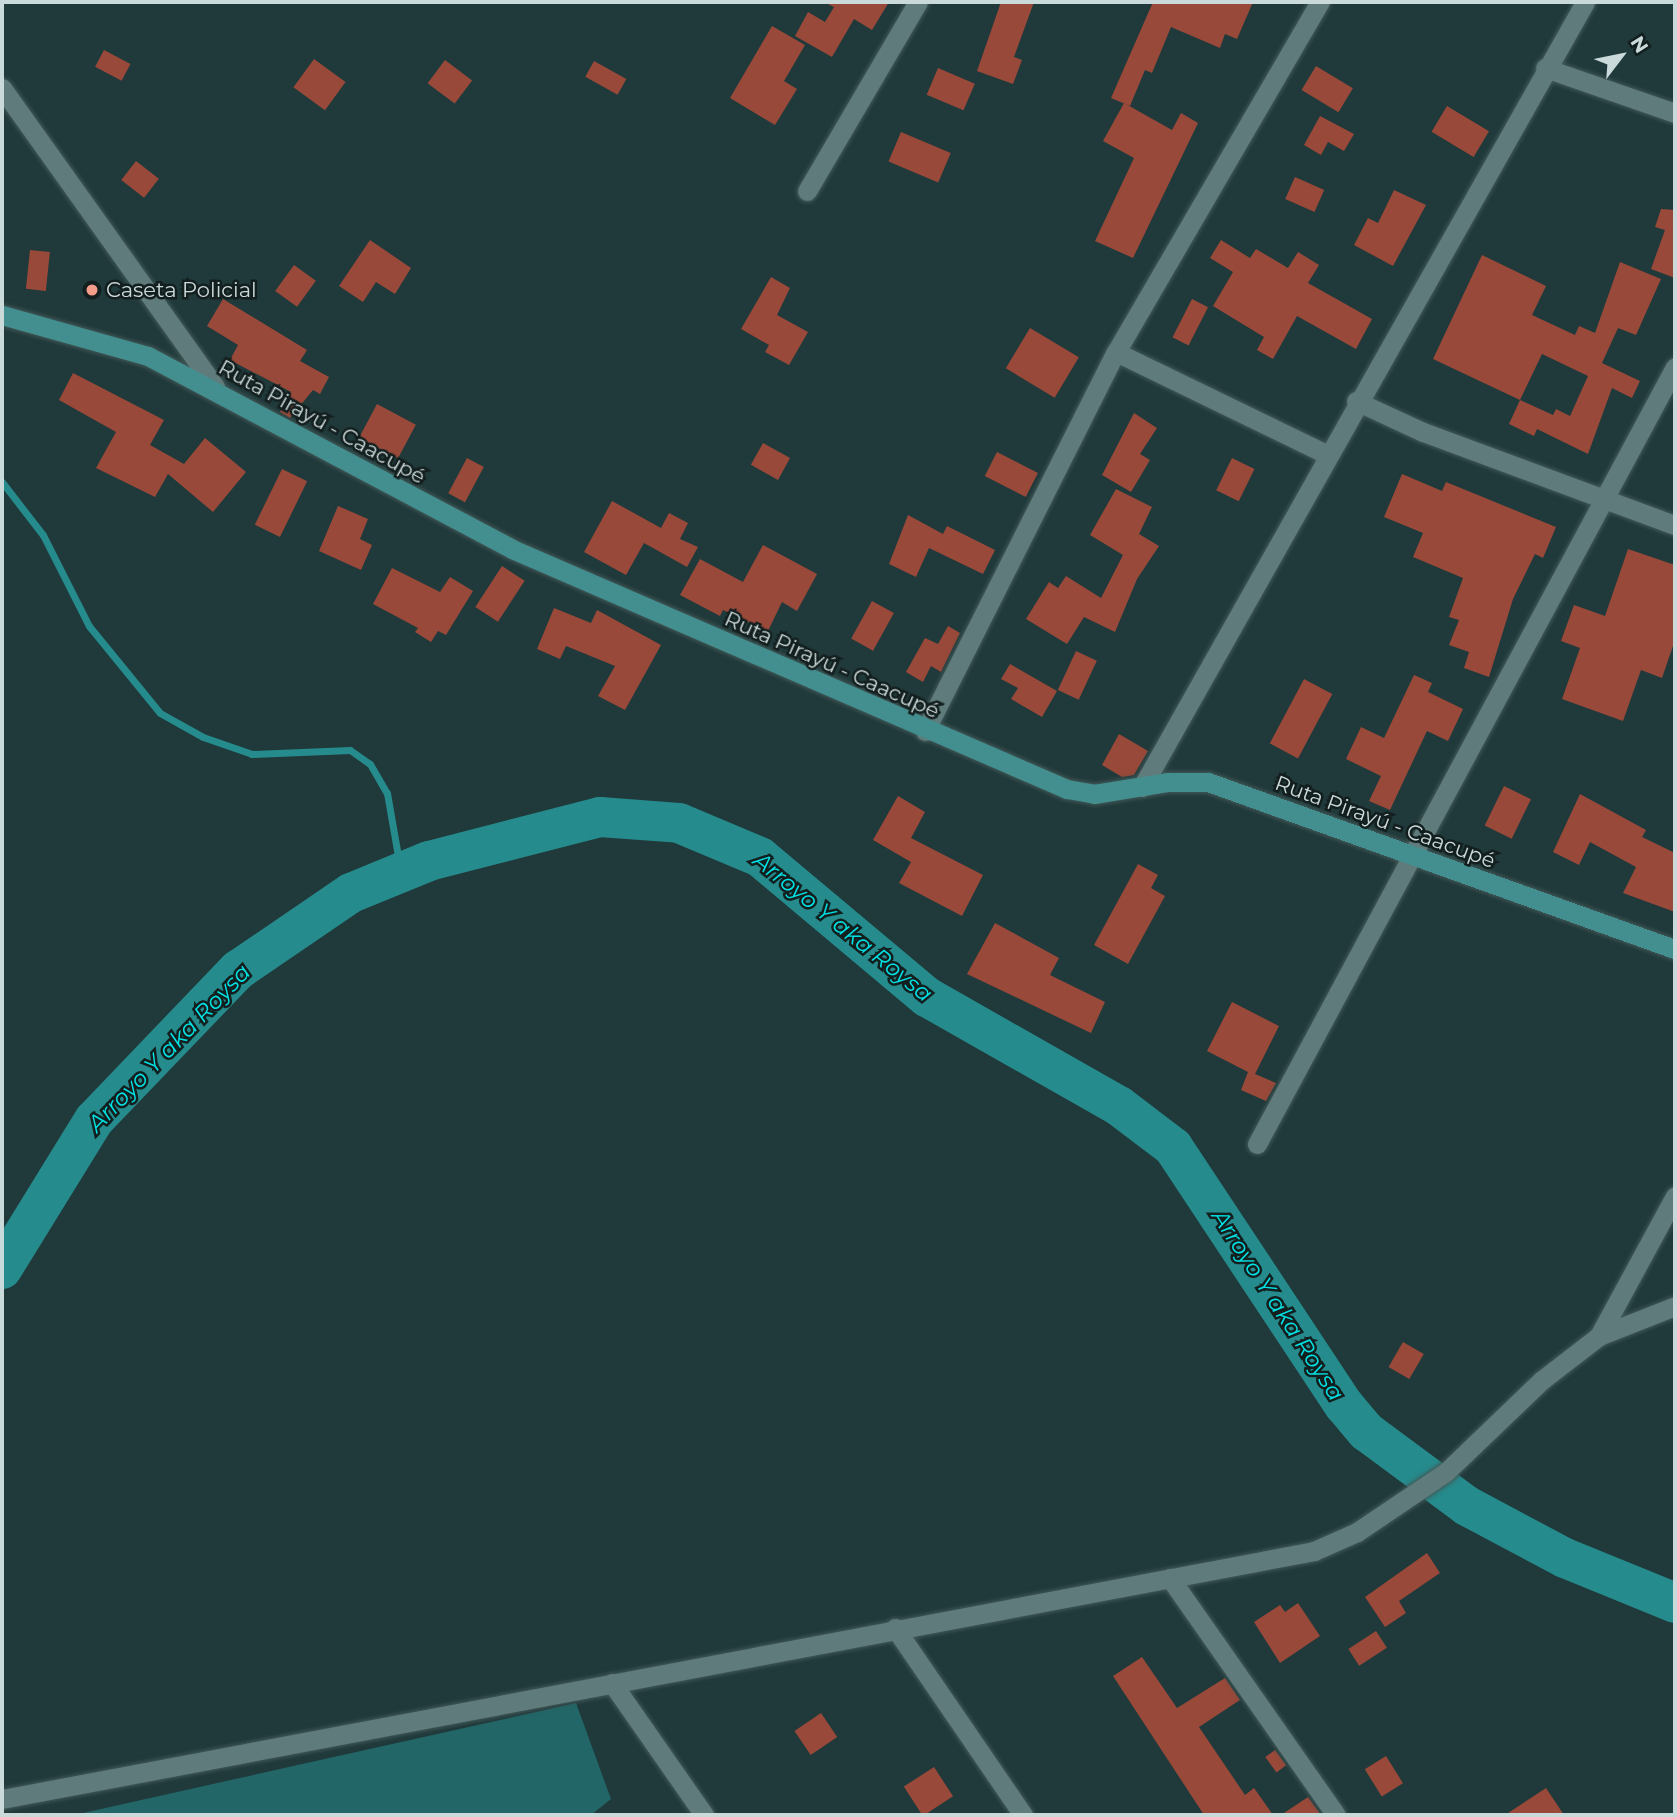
<!DOCTYPE html>
<meta charset="utf-8">
<style>
body{margin:0}
#map{position:relative;width:1677px;height:1817px;overflow:hidden;background:#20393a;font-family:Montserrat,sans-serif}
div>[style]{position:absolute}
[style*='--x']{left:calc(var(--x)*1px);top:calc(var(--y)*1px);width:calc(var(--w)*1px);rotate:calc(var(--a)*1deg)}
.green>*{inset:0;background:#226667}
.stream>*{height:7px;margin:-3.5px;padding:0 3.5px;transform-origin:3.5px;border-radius:3.5px;background:#268b8c}
.river>*{height:40px;margin:-20px;padding:0 20px;transform-origin:20px;border-radius:20px;background:#268b8c}
.building>*{inset:0;background:#994939;transform-origin:0 0}
.roads{filter:drop-shadow(0 0 2px #415858) drop-shadow(0 0 2px #415858)}
.minor>*{height:19px;margin:-9.5px;padding:0 9.5px;transform-origin:9.5px;border-radius:9.5px;background:#607b7b}
.primary>*{height:19px;margin:-9.5px;padding:0 9.5px;transform-origin:9.5px;border-radius:9.5px;background:#438e8e}
.dots>*{width:19px;height:19px;translate:-50% -50%;box-sizing:border-box;border:4px solid #131e1e;border-radius:50%}
span{translate:-50% -50%;white-space:nowrap;text-align:center;line-height:1.15;-webkit-text-stroke:5px #131e1e;paint-order:stroke}
.poi-label{font-size:21px;color:#cad9d9}
.left{translate:0 -50%;text-align:left}
.street-label{font-size:21px;color:#cad9d9}
.water-label{font-size:23px;color:#00e1e3;font-style:italic}
.frame{position:absolute;inset:0;border:4px solid #cad9d9;pointer-events:none}
.north{position:absolute;left:1586px;top:21px;width:70px;height:70px;-webkit-text-stroke:5px #131e1e;paint-order:stroke;rotate:58deg;font-size:19px;font-weight:700;line-height:28px;text-align:center;color:#cad9d9}
.north::after{content:'';display:block;margin:auto;width:24px;height:32px;background:#cad9d9;clip-path:polygon(50% 0,100% 100%,50% 72%,0 100%)}
</style>
<div id="map">
<div class="green">
<i style="clip-path:polygon(576px 1703px,611px 1799px,591px 1815px,74px 1815px)"></i>
</div>
<div class="stream">
<i style="--x:2;--y:482;--w:67;--a:52.3"></i>
<i style="--x:43;--y:535;--w:102;--a:63.2"></i>
<i style="--x:89;--y:626;--w:112;--a:50.8"></i>
<i style="--x:160;--y:713;--w:49;--a:29.2"></i>
<i style="--x:203;--y:737;--w:52;--a:19.1"></i>
<i style="--x:252;--y:754;--w:98;--a:-2.3"></i>
<i style="--x:350;--y:750;--w:24;--a:35"></i>
<i style="--x:370;--y:764;--w:34;--a:60"></i>
<i style="--x:387;--y:793;--w:81;--a:80.1"></i>
</div>
<div class="river">
<i style="--x:2;--y:1269;--w:175;--a:-58.3"></i>
<i style="--x:94;--y:1120;--w:208;--a:-46.2"></i>
<i style="--x:238;--y:970;--w:137;--a:-34.3"></i>
<i style="--x:351;--y:893;--w:84;--a:-22.3"></i>
<i style="--x:429;--y:861;--w:177;--a:-14.4"></i>
<i style="--x:600;--y:817;--w:79;--a:4.3"></i>
<i style="--x:679;--y:823;--w:88;--a:22.8"></i>
<i style="--x:760;--y:857;--w:218;--a:40"></i>
<i style="--x:927;--y:997;--w:221;--a:29.6"></i>
<i style="--x:1119;--y:1106;--w:68;--a:37.2"></i>
<i style="--x:1173;--y:1147;--w:310;--a:56.5"></i>
<i style="--x:1344;--y:1405;--w:35;--a:50"></i>
<i style="--x:1367;--y:1432;--w:124;--a:36.5"></i>
<i style="--x:1467;--y:1506;--w:111;--a:28"></i>
<i style="--x:1565;--y:1558;--w:119;--a:22.2"></i>
</div>
<div class="building">
<i style="clip-path:polygon(824px 2px,889px 2px,872px 30px,854px 19px,832px 57px,795px 36px,808px 12px,825px 22px,834px 7px)"></i>
<i style="clip-path:polygon(1001px 2px,1034px 2px,1014px 57px,1022px 60px,1013px 84px,977px 71px)"></i>
<i style="clip-path:polygon(1153px 2px,1253px 2px,1237px 39px,1225px 34px,1220px 48px,1171px 27px,1152px 73px,1145px 70px,1130px 106px,1111px 98px)"></i>
<i style="clip-path:polygon(772px 26px,805px 45px,784px 81px,797px 89px,775px 125px,730px 98px)"></i>
<i style="left:104px;top:50px;width:30px;height:19px;rotate:28deg"></i>
<i style="left:314px;top:59px;width:39px;height:35px;rotate:36deg"></i>
<i style="left:445px;top:60px;width:34px;height:29px;rotate:37deg"></i>
<i style="left:594px;top:61px;width:37px;height:18px;rotate:29deg"></i>
<i style="left:1316px;top:66px;width:43px;height:28px;rotate:31deg"></i>
<i style="left:938px;top:68px;width:40px;height:29px;rotate:23deg"></i>
<i style="clip-path:polygon(1124px 103px,1172px 130px,1181px 113px,1198px 123px,1133px 258px,1095px 241px,1134px 158px,1103px 141px)"></i>
<i style="left:1447px;top:106px;width:49px;height:30px;rotate:31deg"></i>
<i style="clip-path:polygon(1320px 116px,1354px 134px,1344px 151px,1328px 142px,1321px 155px,1304px 145px)"></i>
<i style="left:901px;top:132px;width:54px;height:32px;rotate:23deg"></i>
<i style="left:136px;top:161px;width:29px;height:24px;rotate:38deg"></i>
<i style="left:1295px;top:177px;width:32px;height:24px;rotate:24deg"></i>
<i style="clip-path:polygon(1394px 190px,1426px 205px,1393px 266px,1354px 245px,1368px 218px,1378px 223px)"></i>
<i style="clip-path:polygon(1661px 209px,1675px 210px,1675px 278px,1651px 269px,1665px 230px,1655px 227px)"></i>
<i style="clip-path:polygon(370px 240px,411px 268px,395px 294px,376px 282px,363px 302px,339px 286px)"></i>
<i style="clip-path:polygon(1221px 240px,1250px 258px,1256px 249px,1288px 268px,1298px 252px,1319px 265px,1308px 283px,1372px 319px,1356px 349px,1297px 316px,1273px 359px,1257px 350px,1264px 337px,1213px 306px,1233px 272px,1210px 258px)"></i>
<i style="left:30px;top:250px;width:20px;height:39px;rotate:6deg"></i>
<i style="clip-path:polygon(1482px 255px,1546px 286px,1532px 315px,1575px 335px,1579px 326px,1595px 333px,1620px 262px,1661px 279px,1636px 335px,1618px 328px,1602px 363px,1640px 381px,1632px 398px,1612px 388px,1588px 454px,1537px 429px,1534px 436px,1509px 424px,1520px 400px,1553px 415px,1556px 409px,1570px 416px,1588px 376px,1542px 354px,1520px 400px,1433px 359px)"></i>
<i style="left:294px;top:265px;width:27px;height:32px;rotate:36deg"></i>
<i style="clip-path:polygon(771px 277px,790px 288px,777px 315px,808px 332px,789px 365px,765px 352px,769px 345px,741px 329px)"></i>
<i style="clip-path:polygon(223px 299px,307px 350px,300px 361px,329px 377px,320px 394px,313px 390px,290px 418px,280px 412px,291px 392px,230px 360px,238px 345px,207px 326px)"></i>
<i style="left:1192px;top:299px;width:18px;height:43px;rotate:27deg"></i>
<i style="left:1030px;top:328px;width:57px;height:47px;rotate:31deg"></i>
<i style="clip-path:polygon(73px 373px,164px 420px,150px 445px,184px 464px,205px 438px,246px 472px,213px 512px,168px 474px,155px 497px,96px 468px,116px 432px,59px 400px)"></i>
<i style="left:377px;top:404px;width:44px;height:38px;rotate:28deg"></i>
<i style="clip-path:polygon(1134px 413px,1157px 428px,1140px 454px,1150px 460px,1131px 492px,1102px 475px)"></i>
<i style="left:763px;top:443px;width:31px;height:25px;rotate:29deg"></i>
<i style="left:997px;top:452px;width:46px;height:27px;rotate:27deg"></i>
<i style="left:467px;top:458px;width:19px;height:40px;rotate:28deg"></i>
<i style="left:1232px;top:458px;width:25px;height:36px;rotate:26deg"></i>
<i style="left:282px;top:469px;width:28px;height:62px;rotate:26deg"></i>
<i style="clip-path:polygon(1402px 474px,1442px 491px,1446px 482px,1556px 527px,1543px 558px,1535px 554px,1513px 599px,1489px 677px,1464px 668px,1469px 652px,1449px 645px,1459px 620px,1449px 617px,1463px 578px,1413px 557px,1423px 533px,1384px 517px)"></i>
<i style="clip-path:polygon(1116px 489px,1152px 507px,1139px 534px,1159px 546px,1137px 579px,1115px 632px,1084px 617px,1067px 644px,1026px 619px,1049px 582px,1058px 588px,1066px 576px,1101px 598px,1123px 555px,1090px 535px)"></i>
<i style="clip-path:polygon(612px 501px,661px 528px,669px 513px,688px 523px,680px 539px,698px 547px,687px 567px,644px 543px,626px 575px,584px 552px)"></i>
<i style="clip-path:polygon(338px 506px,368px 519px,360px 539px,372px 545px,361px 570px,319px 551px)"></i>
<i style="clip-path:polygon(908px 515px,943px 534px,947px 526px,995px 550px,983px 574px,929px 548px,916px 577px,889px 564px)"></i>
<i style="clip-path:polygon(763px 545px,817px 574px,797px 611px,782px 602px,768px 631px,723px 610px,720px 616px,680px 595px,700px 559px,743px 582px)"></i>
<i style="clip-path:polygon(1628px 549px,1675px 565px,1675px 640px,1662px 678px,1641px 670px,1623px 721px,1562px 699px,1580px 648px,1561px 641px,1574px 605px,1605px 616px)"></i>
<i style="left:502px;top:566px;width:27px;height:49px;rotate:33deg"></i>
<i style="clip-path:polygon(392px 568px,440px 592px,450px 577px,473px 591px,446px 635px,438px 631px,431px 642px,415px 632px,418px 628px,373px 604px)"></i>
<i style="left:872px;top:601px;width:25px;height:43px;rotate:29deg"></i>
<i style="clip-path:polygon(554px 608px,591px 623px,597px 610px,661px 645px,625px 710px,598px 696px,615px 666px,566px 646px,560px 659px,537px 649px)"></i>
<i style="clip-path:polygon(948px 626px,960px 633px,941px 672px,931px 666px,923px 682px,906px 672px,925px 638px,938px 644px)"></i>
<i style="left:1076px;top:651px;width:23px;height:43px;rotate:25deg"></i>
<i style="clip-path:polygon(1010px 664px,1057px 691px,1042px 717px,1011px 699px,1018px 688px,1001px 679px)"></i>
<i style="clip-path:polygon(1414px 675px,1432px 683px,1428px 692px,1463px 709px,1448px 741px,1427px 731px,1390px 810px,1369px 801px,1381px 776px,1346px 759px,1361px 727px,1384px 738px)"></i>
<i style="left:1304px;top:679px;width:32px;height:73px;rotate:28deg"></i>
<i style="clip-path:polygon(1119px 734px,1148px 751px,1134px 775px,1122px 777px,1102px 765px)"></i>
<i style="left:1504px;top:786px;width:30px;height:44px;rotate:26deg"></i>
<i style="clip-path:polygon(1580px 794px,1646px 830px,1642px 837px,1675px 853px,1675px 912px,1623px 893px,1636px 867px,1590px 842px,1579px 865px,1553px 852px)"></i>
<i style="clip-path:polygon(898px 796px,925px 812px,911px 838px,983px 875px,962px 916px,899px 883px,911px 862px,873px 840px)"></i>
<i style="clip-path:polygon(1138px 864px,1158px 875px,1151px 888px,1165px 896px,1128px 964px,1094px 945px)"></i>
<i style="clip-path:polygon(995px 923px,1059px 958px,1050px 975px,1105px 1002px,1091px 1033px,967px 974px)"></i>
<i style="clip-path:polygon(1232px 1002px,1279px 1026px,1255px 1074px,1276px 1083px,1266px 1101px,1241px 1090px,1248px 1072px,1207px 1051px)"></i>
<i style="left:1403px;top:1342px;width:24px;height:29px;rotate:30deg"></i>
<i style="clip-path:polygon(1427px 1553px,1440px 1573px,1399px 1601px,1406px 1613px,1385px 1627px,1365px 1597px)"></i>
<i style="clip-path:polygon(1298px 1603px,1320px 1636px,1280px 1663px,1254px 1622px,1280px 1605px,1285px 1612px)"></i>
<i style="left:1376px;top:1631px;width:20px;height:33px;rotate:57deg"></i>
<i style="clip-path:polygon(1142px 1657px,1177px 1708px,1225px 1678px,1240px 1700px,1199px 1727px,1245px 1795px,1254px 1788px,1273px 1815px,1204px 1815px,1113px 1676px)"></i>
<i style="left:821px;top:1713px;width:29px;height:32px;rotate:56deg"></i>
<i style="left:1275px;top:1750px;width:19px;height:12px;rotate:54deg"></i>
<i style="left:1386px;top:1756px;width:32px;height:25px;rotate:58deg"></i>
<i style="left:934px;top:1767px;width:35px;height:36px;rotate:57deg"></i>
<i style="clip-path:polygon(1546px 1788px,1564px 1815px,1505px 1815px)"></i>
<i style="clip-path:polygon(1308px 1797px,1321px 1815px,1281px 1815px)"></i>
</div>
<div class="roads">
<div class="minor">
<i style="--x:1545;--y:68;--w:138;--a:19.1"></i>
<i style="--x:2;--y:88;--w:367;--a:54.5"></i>
<i style="--x:807;--y:191;--w:219;--a:-59.6"></i>
<i style="--x:1116;--y:352;--w:233;--a:25.9"></i>
<i style="--x:1356;--y:401;--w:74;--a:24.8"></i>
<i style="--x:1423;--y:432;--w:269;--a:20.3"></i>
<i style="--x:925;--y:731;--w:424;--a:-63.3"></i>
<i style="--x:1116;--y:352;--w:405;--a:-59.8"></i>
<i style="--x:1142;--y:787;--w:901;--a:-60.56"></i>
<i style="--x:1257;--y:1144;--w:882;--a:-61.72"></i>
<i style="--x:1599;--y:1336;--w:159;--a:-61.5"></i>
<i style="--x:1170;--y:1578;--w:289;--a:55"></i>
<i style="--x:895;--y:1628;--w:227;--a:55.6"></i>
<i style="--x:612;--y:1683;--w:161;--a:55.1"></i>
<i style="--x:2;--y:1799;--w:1335;--a:-10.7"></i>
<i style="--x:1314;--y:1551;--w:47;--a:-23.8"></i>
<i style="--x:1357;--y:1532;--w:107;--a:-34"></i>
<i style="--x:1446;--y:1472;--w:133;--a:-43.8"></i>
<i style="--x:1542;--y:1380;--w:72;--a:-37.7"></i>
<i style="--x:1599;--y:1336;--w:82;--a:-21.5"></i>
</div>
<div class="primary">
<i style="--x:2;--y:315;--w:152;--a:15.7"></i>
<i style="--x:148;--y:356;--w:412;--a:27.9"></i>
<i style="--x:512;--y:549;--w:605;--a:23.39"></i>
<i style="--x:1067;--y:789;--w:27;--a:10"></i>
<i style="--x:1094;--y:794;--w:74;--a:-9.3"></i>
<i style="--x:1167;--y:782;--w:41;--a:0"></i>
<i style="--x:1208;--y:782;--w:496;--a:19.7"></i>
</div>
</div>
<div class="dots">
<i style="left:92px;top:290px;background:#f49d8b"></i>
</div>
<div class="poi-label">
<span class="left" style="left:106px;top:290px">Caseta Policial</span>
</div>
<div class="street-label">
<span style="left:322px;top:422px;rotate:29deg">Ruta Pirayú - Caacupé</span>
<span style="left:832px;top:665px;rotate:24deg">Ruta Pirayú - Caacupé</span>
<span style="left:1385px;top:822px;rotate:20deg">Ruta Pirayú - Caacupé</span>
</div>
<div class="water-label">
<span style="left:843px;top:927px;rotate:39deg">Arroyo Y aka Roysa</span>
<span style="left:169px;top:1048px;rotate:-46deg">Arroyo Y aka Roysa</span>
<span style="left:1278px;top:1305px;rotate:57deg">Arroyo Y aka Roysa</span>
</div>
<div class="frame"></div>
<div class="north">N</div>
</div>
